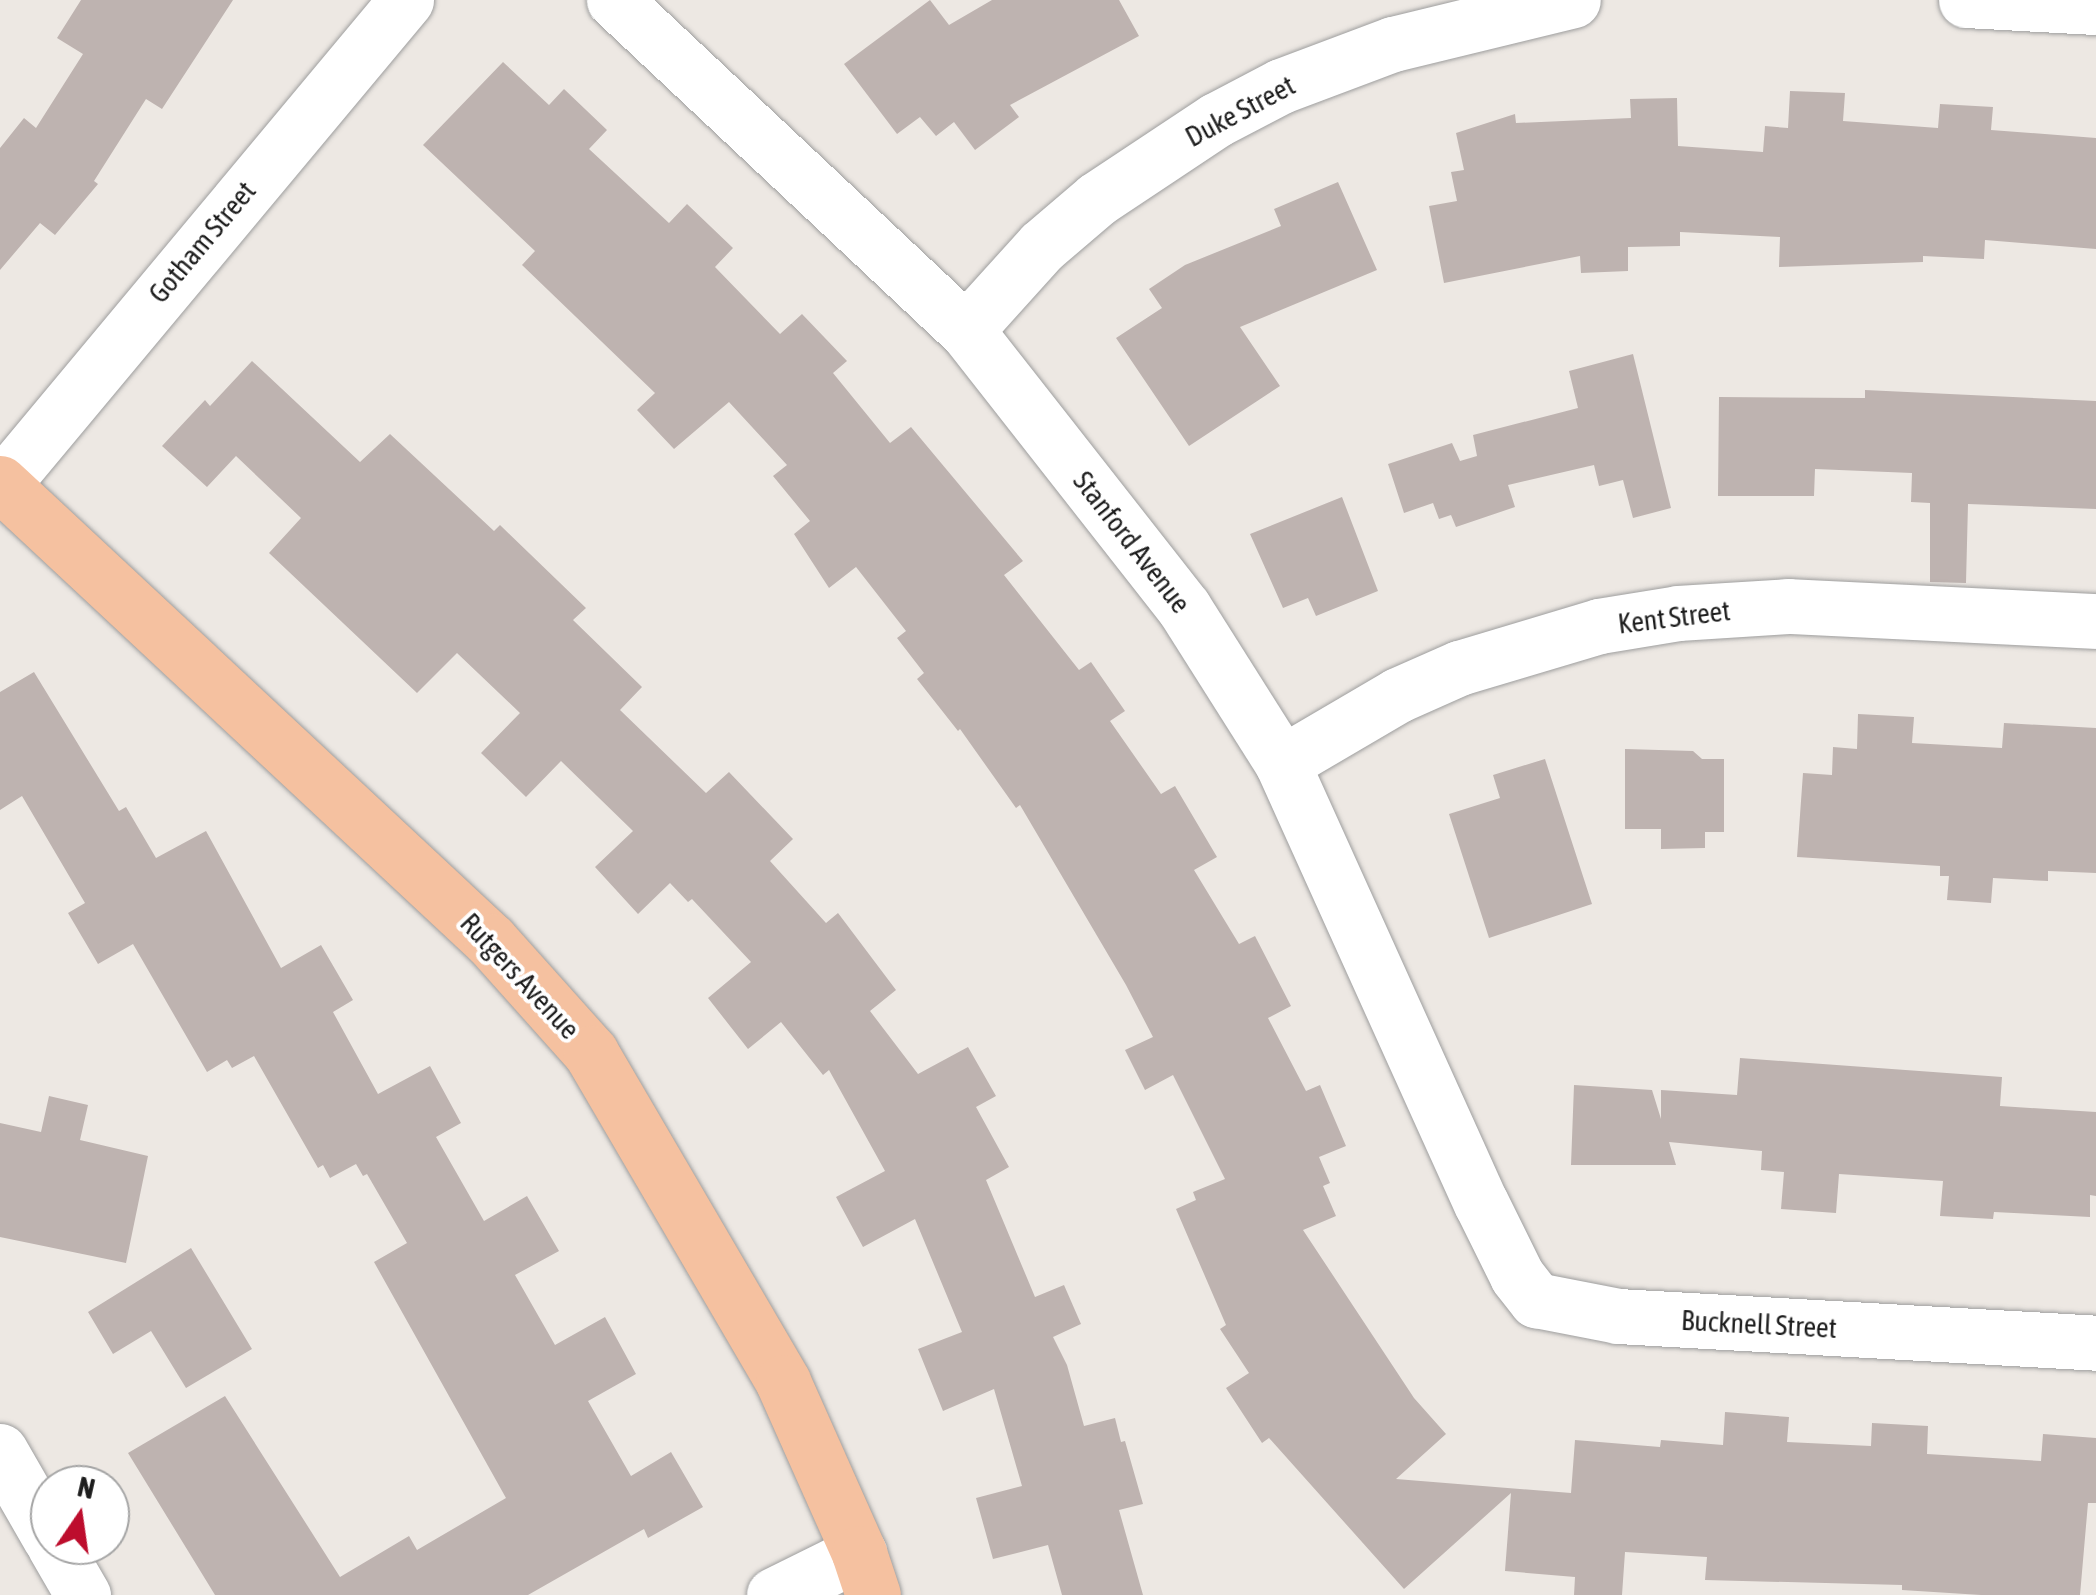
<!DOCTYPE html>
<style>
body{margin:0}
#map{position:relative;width:2096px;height:1595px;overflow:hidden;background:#ede8e3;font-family:"Asap Condensed",sans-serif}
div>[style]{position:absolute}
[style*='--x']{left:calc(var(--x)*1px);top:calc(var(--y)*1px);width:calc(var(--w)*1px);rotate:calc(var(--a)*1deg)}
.building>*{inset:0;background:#beb3b0}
.roads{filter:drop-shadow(0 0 2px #9e9e9e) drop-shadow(0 0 2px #9e9e9e)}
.minor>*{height:55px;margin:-27.5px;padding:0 27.5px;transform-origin:27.5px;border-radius:27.5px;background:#fff}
.major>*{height:55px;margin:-27.5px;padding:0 27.5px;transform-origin:27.5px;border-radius:27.5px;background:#f5c1a0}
span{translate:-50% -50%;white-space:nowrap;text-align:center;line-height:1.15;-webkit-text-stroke:8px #fff;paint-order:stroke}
.street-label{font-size:28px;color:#1d1d1d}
.north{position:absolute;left:30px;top:1465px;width:100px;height:100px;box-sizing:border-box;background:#fff;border:2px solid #a5a5a5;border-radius:50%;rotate:13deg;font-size:28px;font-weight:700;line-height:40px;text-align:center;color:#1d1d1d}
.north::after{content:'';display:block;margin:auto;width:35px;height:45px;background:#bd0d2d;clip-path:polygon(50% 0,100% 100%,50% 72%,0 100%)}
</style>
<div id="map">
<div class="building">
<i style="clip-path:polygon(81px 0,233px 0,162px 109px,146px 99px,94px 181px,98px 184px,55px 235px,40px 223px,0 270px,0 148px,24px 118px,36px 128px,83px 54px,57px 38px)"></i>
<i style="clip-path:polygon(930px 0,949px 25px,992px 0,1119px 0,1139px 36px,1010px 105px,1019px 117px,975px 150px,954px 122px,936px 136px,920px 117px,897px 134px,844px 64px)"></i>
<i style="clip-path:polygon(503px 62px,549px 105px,564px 89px,607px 130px,589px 149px,669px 223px,687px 204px,733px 248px,715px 267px,780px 334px,802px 314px,847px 361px,833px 373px,890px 443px,911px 427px,1023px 561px,1004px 575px,1079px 670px,1091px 662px,1125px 711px,1110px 721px,1161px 794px,1175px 786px,1217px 857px,1194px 870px,1239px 944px,1255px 936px,1291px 1006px,1268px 1018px,1306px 1091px,1320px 1085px,1346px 1146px,1319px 1157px,1330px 1183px,1323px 1186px,1336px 1216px,1303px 1230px,1414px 1398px,1446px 1434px,1396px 1479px,1571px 1493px,1575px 1440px,1660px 1447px,1661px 1440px,1723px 1445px,1725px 1412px,1789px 1417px,1787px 1442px,1871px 1446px,1872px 1423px,1928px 1426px,1927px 1454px,2041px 1461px,2043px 1434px,2096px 1438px,2096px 1503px,2088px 1503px,2080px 1595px,1981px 1595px,1902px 1590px,1902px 1585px,1705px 1580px,1707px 1557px,1625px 1552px,1622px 1595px,1574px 1595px,1575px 1577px,1505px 1571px,1511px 1493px,1404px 1589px,1269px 1438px,1262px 1443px,1226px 1388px,1249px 1373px,1220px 1329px,1226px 1325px,1176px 1209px,1196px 1200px,1193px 1192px,1225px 1179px,1173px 1075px,1145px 1090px,1125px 1050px,1153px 1037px,1126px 985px,1020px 805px,1016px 808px,960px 729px,958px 731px,917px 679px,924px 673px,897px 638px,906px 631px,856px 567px,829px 588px,794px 534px,810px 521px,773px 476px,787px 465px,729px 402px,674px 449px,637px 410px,655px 393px,522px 265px,535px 251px,423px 145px)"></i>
<i style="clip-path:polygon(1790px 91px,1845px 93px,1843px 121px,1938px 128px,1940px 104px,1993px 107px,1991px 130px,2096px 138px,2096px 249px,1985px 240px,1984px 259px,1923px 256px,1923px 262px,1779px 267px,1780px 237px,1680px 232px,1680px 246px,1628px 247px,1628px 271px,1581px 273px,1580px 256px,1444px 283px,1429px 206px,1457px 201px,1451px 172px,1464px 170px,1456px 133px,1515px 114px,1516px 123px,1631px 118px,1630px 99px,1677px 98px,1678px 146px,1763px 152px,1765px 126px,1788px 128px)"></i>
<i style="clip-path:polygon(1338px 182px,1377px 270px,1240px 327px,1280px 386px,1189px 446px,1116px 338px,1162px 308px,1149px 289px,1185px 265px,1281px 226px,1274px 209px)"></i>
<i style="clip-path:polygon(1633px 354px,1671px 508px,1633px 518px,1623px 480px,1599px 486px,1594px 465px,1508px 485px,1515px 507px,1456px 527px,1451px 515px,1439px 519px,1433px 503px,1404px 513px,1388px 464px,1452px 443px,1460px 461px,1477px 456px,1473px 435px,1578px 408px,1569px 371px)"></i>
<i style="clip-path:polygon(252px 361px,360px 462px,390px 434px,494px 531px,500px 525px,586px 608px,573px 620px,642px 687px,620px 710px,706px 793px,729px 772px,793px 839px,770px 861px,826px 923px,838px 913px,896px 990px,870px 1011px,918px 1074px,968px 1047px,996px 1096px,976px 1107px,1009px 1167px,986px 1180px,1035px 1297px,1064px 1285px,1081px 1324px,1053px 1337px,1067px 1365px,1084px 1426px,1115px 1418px,1121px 1442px,1125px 1441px,1143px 1504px,1119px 1510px,1143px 1595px,1062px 1595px,1048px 1545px,993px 1559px,976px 1498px,1022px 1486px,994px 1389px,943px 1411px,918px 1349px,962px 1332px,915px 1219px,863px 1247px,836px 1197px,885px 1171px,829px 1070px,823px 1075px,781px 1022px,748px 1049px,708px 998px,751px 962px,692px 899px,688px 902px,670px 883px,638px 914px,595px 867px,633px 831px,561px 761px,526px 797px,481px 753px,520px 713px,457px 653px,417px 693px,269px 553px,301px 518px,236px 456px,207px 487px,162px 446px,205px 400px,210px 406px)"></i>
<i style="clip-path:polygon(1865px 390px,2096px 401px,2096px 509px,1968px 504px,1966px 583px,1930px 582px,1930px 503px,1911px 502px,1912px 473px,1815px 469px,1814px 496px,1718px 496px,1719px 397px,1865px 398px)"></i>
<i style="clip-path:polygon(1342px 497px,1378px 591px,1316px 616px,1308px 598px,1283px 608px,1250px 534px)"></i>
<i style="clip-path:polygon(34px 672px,119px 811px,126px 807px,156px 858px,206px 831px,281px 968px,321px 945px,353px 1000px,333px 1012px,378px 1094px,430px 1066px,461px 1123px,436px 1137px,484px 1221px,527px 1196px,559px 1251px,515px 1275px,555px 1345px,605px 1317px,636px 1374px,588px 1401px,631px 1476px,671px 1452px,703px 1507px,648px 1538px,644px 1529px,528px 1595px,215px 1595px,128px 1453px,225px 1396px,340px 1577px,409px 1536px,417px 1550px,506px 1498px,374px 1262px,407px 1243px,367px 1174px,363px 1176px,356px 1164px,330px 1178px,323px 1165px,318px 1168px,254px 1056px,232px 1068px,227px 1060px,207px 1072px,133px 944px,98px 964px,68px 913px,85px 903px,22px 796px,0 810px,0 692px)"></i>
<i style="clip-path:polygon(1858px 714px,1914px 717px,1912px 743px,2002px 748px,2004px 723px,2096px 728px,2096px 873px,2048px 871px,2048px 881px,1993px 878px,1991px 903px,1947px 900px,1949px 876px,1940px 876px,1940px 866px,1797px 857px,1803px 773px,1832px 775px,1833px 747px,1857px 749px)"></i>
<i style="clip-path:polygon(1625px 749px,1693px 751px,1702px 759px,1724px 759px,1724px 832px,1705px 832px,1705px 848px,1661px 849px,1661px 829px,1625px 829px)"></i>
<i style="clip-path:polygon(1545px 759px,1592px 904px,1489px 938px,1449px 814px,1500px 798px,1493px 775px)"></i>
<i style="clip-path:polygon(1740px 1058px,2002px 1077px,2000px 1106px,2096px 1112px,2096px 1196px,2090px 1195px,2090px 1217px,1994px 1212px,1993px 1219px,1940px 1216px,1943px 1181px,1839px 1174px,1836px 1213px,1781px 1209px,1784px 1172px,1761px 1170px,1762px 1151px,1669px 1142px,1676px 1165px,1571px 1165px,1574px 1085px,1652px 1090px,1661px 1119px,1661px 1090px,1737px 1095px)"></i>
<i style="clip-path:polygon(49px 1096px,88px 1105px,80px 1140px,148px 1156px,126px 1263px,0 1237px,0 1123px,41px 1132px)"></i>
<i style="clip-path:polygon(191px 1248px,252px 1349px,186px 1388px,151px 1331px,113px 1354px,88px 1312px)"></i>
</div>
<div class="roads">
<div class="minor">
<i style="--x:614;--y:0;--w:482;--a:43.2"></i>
<i style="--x:966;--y:330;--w:353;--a:51.9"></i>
<i style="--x:1184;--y:608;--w:183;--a:57.7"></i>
<i style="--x:1282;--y:763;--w:483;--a:65.7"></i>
<i style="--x:1481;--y:1203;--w:81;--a:63.7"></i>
<i style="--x:1517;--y:1276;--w:31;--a:52"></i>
<i style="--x:1536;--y:1300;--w:84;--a:11"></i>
<i style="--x:1618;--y:1316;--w:479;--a:3.2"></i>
<i style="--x:1966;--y:0;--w:130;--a:3.1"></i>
<i style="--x:966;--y:330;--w:113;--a:-47.9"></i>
<i style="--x:1042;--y:246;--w:72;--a:-40.5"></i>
<i style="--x:1097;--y:199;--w:143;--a:-33.6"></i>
<i style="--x:1216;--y:120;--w:73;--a:-27.6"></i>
<i style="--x:1281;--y:86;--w:120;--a:-20.6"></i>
<i style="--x:1393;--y:44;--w:185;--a:-13.7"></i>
<i style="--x:0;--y:487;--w:634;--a:-50.18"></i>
<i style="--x:1282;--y:763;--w:134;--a:-30.4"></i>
<i style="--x:1398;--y:695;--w:67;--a:-23.9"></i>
<i style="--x:1459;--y:668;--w:146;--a:-16.7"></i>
<i style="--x:1599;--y:626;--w:80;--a:-9.3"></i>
<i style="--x:1678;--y:613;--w:110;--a:-3.6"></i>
<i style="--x:1788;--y:606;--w:308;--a:2.8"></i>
<i style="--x:0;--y:1451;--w:100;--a:60.1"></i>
<i style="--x:54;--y:1545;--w:58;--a:59.9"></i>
<i style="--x:774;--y:1595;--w:95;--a:-26.3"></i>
</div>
<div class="major">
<i style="--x:0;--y:483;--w:671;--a:43.01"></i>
<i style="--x:491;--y:941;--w:150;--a:48.2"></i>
<i style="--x:591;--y:1053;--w:381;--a:59.7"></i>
<i style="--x:783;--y:1382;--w:187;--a:66"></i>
<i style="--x:859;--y:1553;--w:44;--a:71.6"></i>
</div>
</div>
<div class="street-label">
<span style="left:1240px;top:111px;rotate:-28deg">Duke Street</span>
<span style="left:202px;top:242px;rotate:-50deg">Gotham Street</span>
<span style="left:1132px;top:542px;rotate:52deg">Stanford Avenue</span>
<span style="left:1674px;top:617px;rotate:-7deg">Kent Street</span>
<span style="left:520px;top:976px;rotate:47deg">Rutgers Avenue</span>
<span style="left:1759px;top:1324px;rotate:3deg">Bucknell Street</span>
</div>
<div class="north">N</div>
</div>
